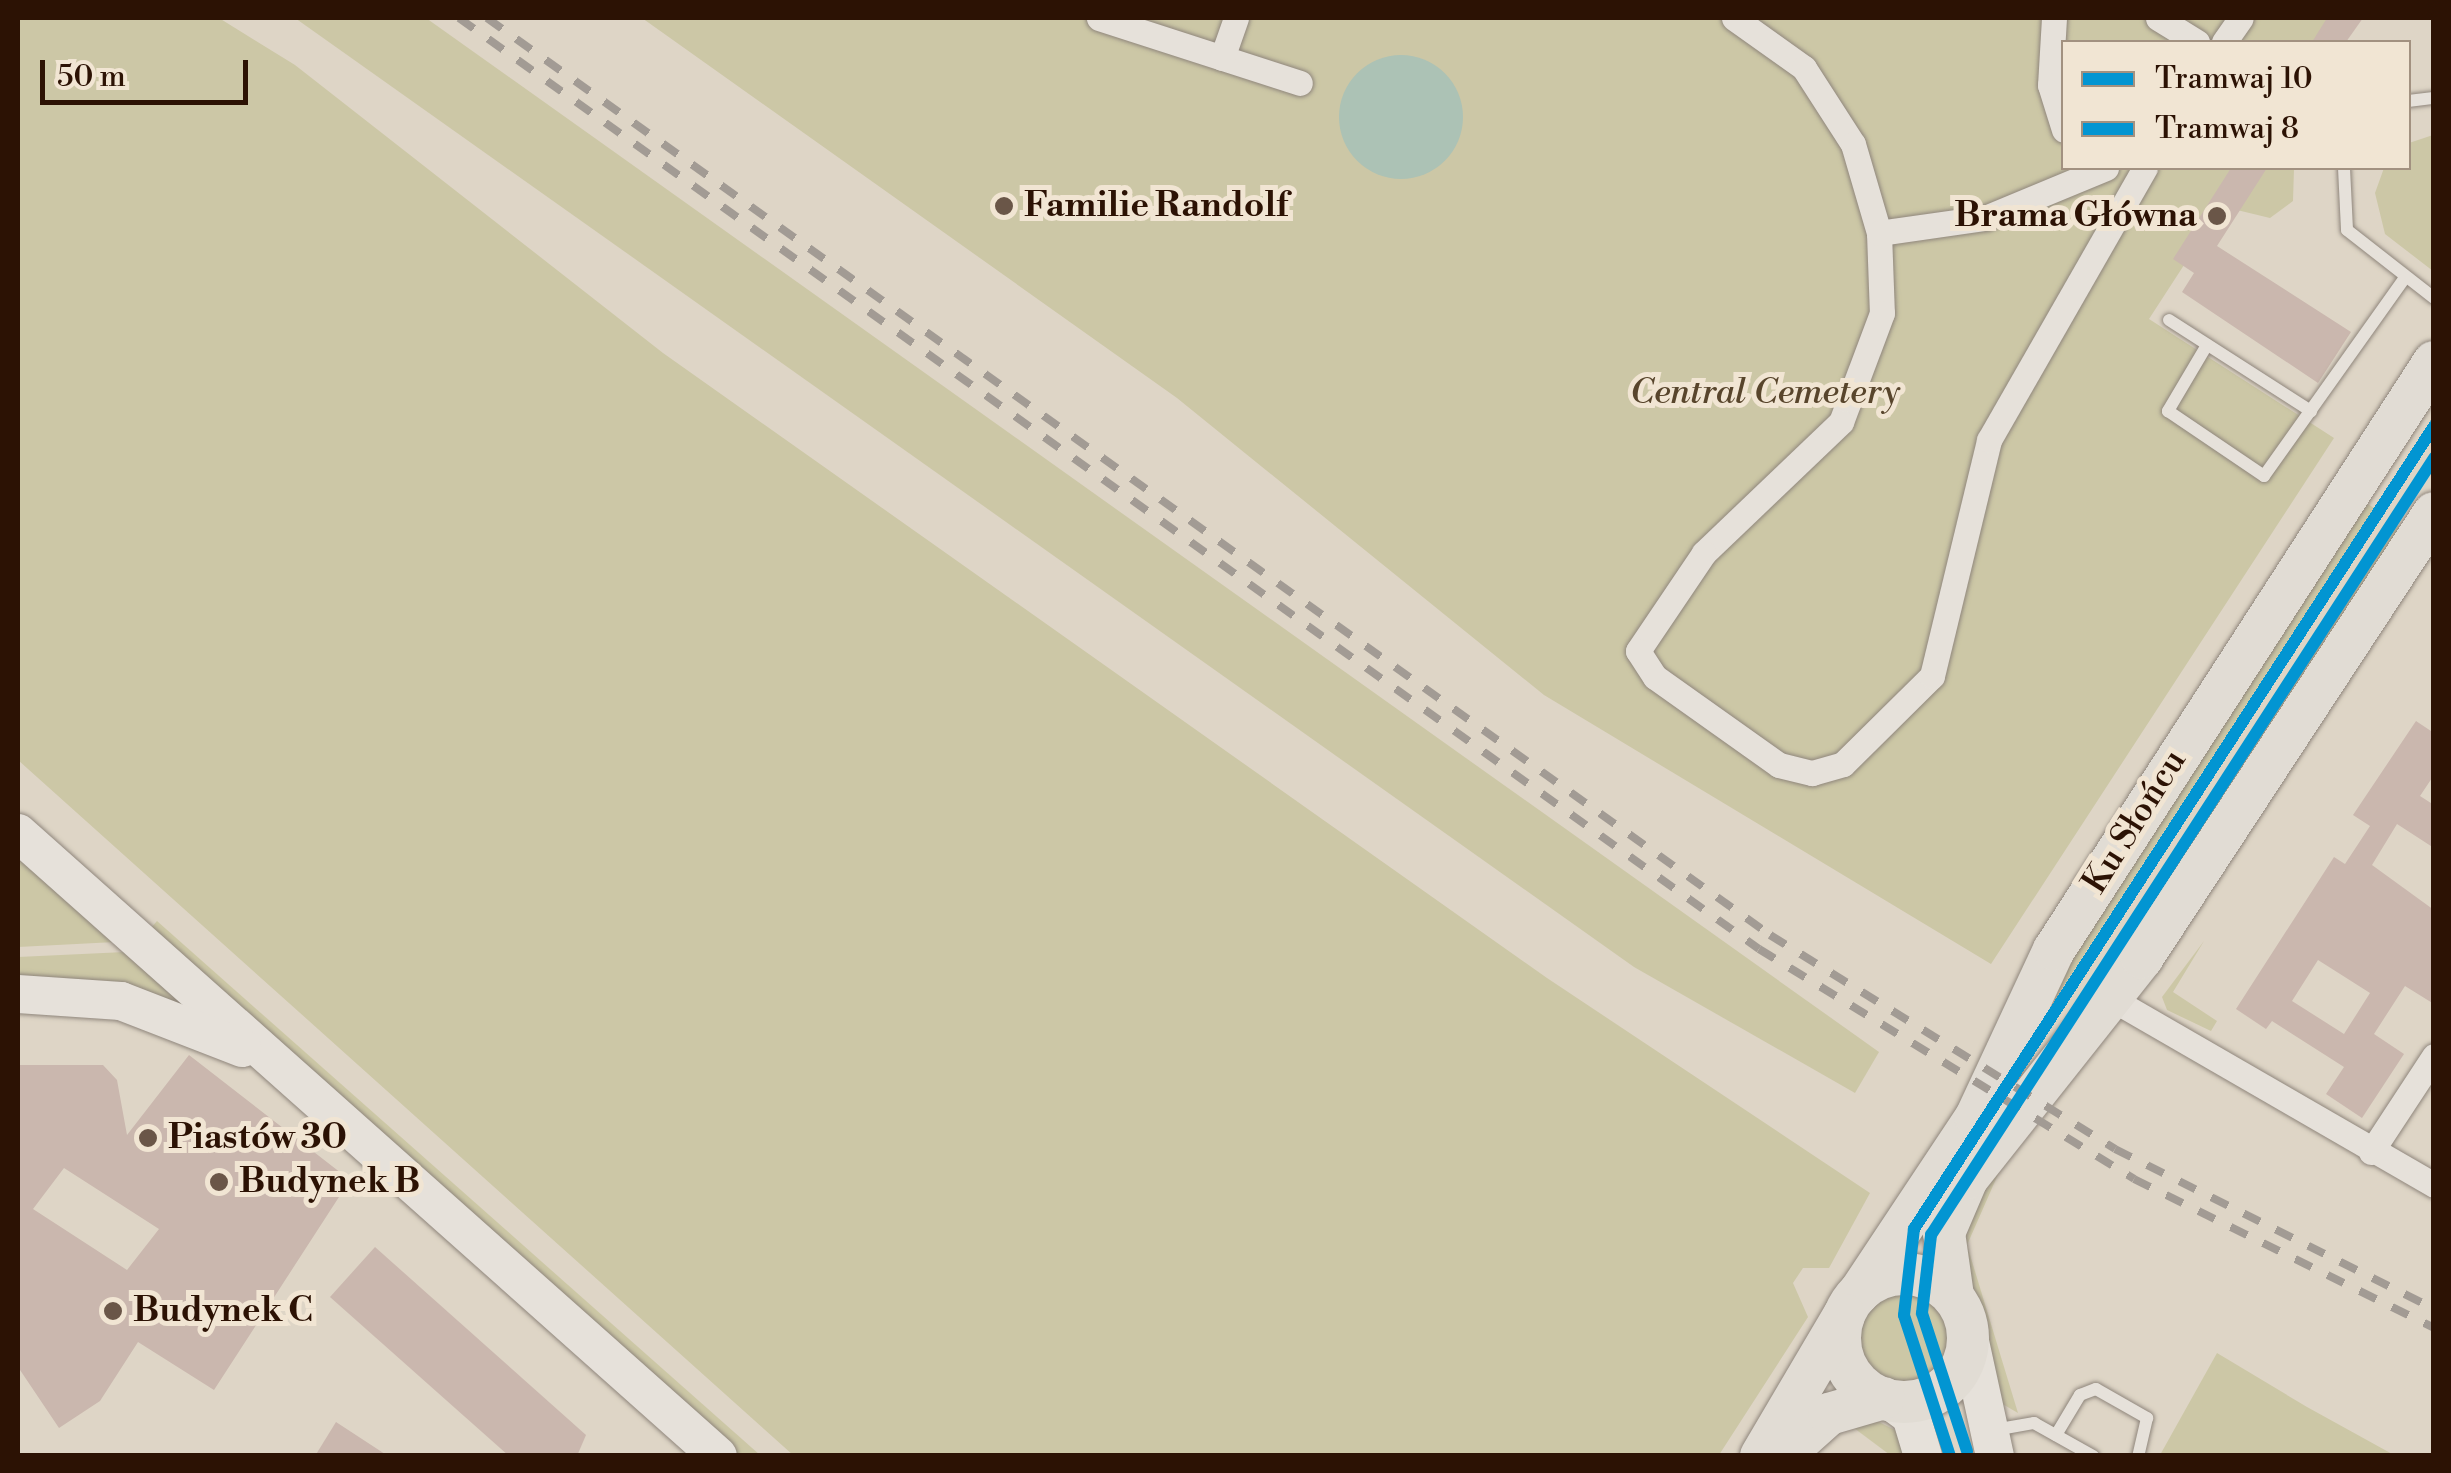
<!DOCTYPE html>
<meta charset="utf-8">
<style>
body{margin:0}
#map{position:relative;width:2451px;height:1473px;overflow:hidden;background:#ded5c6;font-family:"Libre Bodoni",serif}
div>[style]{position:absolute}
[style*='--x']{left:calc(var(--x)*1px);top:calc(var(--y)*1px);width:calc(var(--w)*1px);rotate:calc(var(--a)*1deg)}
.green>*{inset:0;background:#ccc7a6}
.round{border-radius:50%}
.water>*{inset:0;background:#acc2b5}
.building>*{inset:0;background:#cab7ae}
.roads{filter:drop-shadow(0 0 2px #8f867c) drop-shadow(0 0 2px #8f867c)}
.lane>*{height:12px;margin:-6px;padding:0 6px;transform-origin:6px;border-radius:6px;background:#e6e1da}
.street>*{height:25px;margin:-12.5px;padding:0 12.5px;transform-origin:12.5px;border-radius:12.5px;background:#e6e1da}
.secondary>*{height:38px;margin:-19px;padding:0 19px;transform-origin:19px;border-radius:19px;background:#e6e1da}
.primary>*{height:42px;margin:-21px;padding:0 21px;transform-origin:21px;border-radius:21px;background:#e1dcd4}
.primary>.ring{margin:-21px;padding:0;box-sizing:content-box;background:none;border:42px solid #e1dcd4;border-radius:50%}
.rail>*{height:8px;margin-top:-4px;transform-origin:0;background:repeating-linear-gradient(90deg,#a29b94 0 18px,transparent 0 36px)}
.tram-1>*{height:12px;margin:-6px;padding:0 6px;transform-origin:6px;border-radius:6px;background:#0295d2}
.tram-2>*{height:12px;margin:-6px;padding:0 6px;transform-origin:6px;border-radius:6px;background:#0295d2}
.dots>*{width:28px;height:28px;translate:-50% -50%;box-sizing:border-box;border:5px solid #f1e5d3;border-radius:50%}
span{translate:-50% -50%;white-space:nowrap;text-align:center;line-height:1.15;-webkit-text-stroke:10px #f1e5d3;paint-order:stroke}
.poi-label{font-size:35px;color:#2c1204;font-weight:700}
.left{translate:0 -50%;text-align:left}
.right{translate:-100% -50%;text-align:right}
.park-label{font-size:35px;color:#58452c;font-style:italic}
.street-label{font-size:35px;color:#2c1204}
.frame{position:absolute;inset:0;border:20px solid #2c1204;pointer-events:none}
.legend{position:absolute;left:2061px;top:40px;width:350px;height:130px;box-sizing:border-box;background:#f1e5d3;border:2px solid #a29180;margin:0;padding:12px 18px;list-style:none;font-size:30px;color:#2c1204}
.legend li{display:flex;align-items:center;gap:20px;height:50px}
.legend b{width:50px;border:2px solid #a29180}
.scale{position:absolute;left:40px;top:60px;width:208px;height:45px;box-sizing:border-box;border:5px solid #2c1204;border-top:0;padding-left:12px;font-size:30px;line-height:35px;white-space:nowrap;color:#2c1204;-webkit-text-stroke:8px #f1e5d3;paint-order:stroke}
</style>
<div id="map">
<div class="green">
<i style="clip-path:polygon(18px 18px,219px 18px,295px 65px,663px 353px,1547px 978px,1870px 1193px,1829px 1268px,1803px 1268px,1793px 1283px,1808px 1317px,1719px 1455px,793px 1455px,18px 760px)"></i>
<i style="clip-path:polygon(295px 18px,426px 18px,1879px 1052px,1855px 1093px,1634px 967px)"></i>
<i style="clip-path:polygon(642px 18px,2345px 18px,2329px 42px,2064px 42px,2064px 168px,2247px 168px,2149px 319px,2334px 438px,1991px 964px,1544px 695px,1177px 398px)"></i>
<i style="clip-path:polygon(2433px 135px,2434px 135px,2433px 271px,2385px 234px,2375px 193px,2384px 168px,2408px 168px,2409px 143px)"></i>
<i style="clip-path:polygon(2265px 168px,2294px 168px,2293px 201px,2270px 218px,2237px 210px)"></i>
<i style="clip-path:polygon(2363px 501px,2374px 508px,2023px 1049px,2049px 990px)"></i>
<i style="clip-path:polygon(2394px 523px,2405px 530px,2047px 1063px)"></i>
<i style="clip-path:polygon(18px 846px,115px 942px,18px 947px)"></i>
<i style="clip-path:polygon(157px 921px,760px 1455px,739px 1455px,150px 929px)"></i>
<i style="clip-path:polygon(2204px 941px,2173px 992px,2217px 1021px,2211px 1031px,2167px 1010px,2162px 997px)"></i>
<i style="clip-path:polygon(125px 952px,202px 1010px,18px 982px,18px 957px)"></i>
<i style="clip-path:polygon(2007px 1154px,1967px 1245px,2018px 1413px,1999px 1402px,1985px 1319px,1965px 1276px,1964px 1212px)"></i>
<i class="round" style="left:1860px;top:1294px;width:90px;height:90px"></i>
<i style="clip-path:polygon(2217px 1353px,2307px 1407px,2394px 1455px,2160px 1455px)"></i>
<i style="clip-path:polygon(1873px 1419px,1897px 1431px,1909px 1455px,1890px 1455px,1846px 1422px)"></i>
</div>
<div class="water">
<i class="round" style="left:1339px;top:55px;width:124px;height:124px"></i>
</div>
<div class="building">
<i style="clip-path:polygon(2327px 18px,2363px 18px,2346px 42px,2312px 42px)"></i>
<i style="clip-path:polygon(2231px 168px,2267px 168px,2217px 246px,2351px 332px,2318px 383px,2182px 292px,2194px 273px,2173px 259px)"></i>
<i style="clip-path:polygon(evenodd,2416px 721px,2434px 733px,2434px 775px,2420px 796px,2434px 805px,2434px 848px,2397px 824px,2372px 865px,2434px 910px,2434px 1004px,2405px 986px,2374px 1034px,2404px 1054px,2362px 1118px,2326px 1094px,2344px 1067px,2272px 1021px,2266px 1029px,2236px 1009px,2334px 857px,2345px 864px,2370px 826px,2353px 815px,2416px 721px,2318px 960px,2370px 993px,2344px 1034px,2292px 1001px,2318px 960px)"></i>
<i style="clip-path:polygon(evenodd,189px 1055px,350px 1180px,214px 1390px,138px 1342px,100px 1401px,59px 1428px,18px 1367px,18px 1065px,103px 1065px,117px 1080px,127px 1135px,189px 1055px,64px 1168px,159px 1229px,127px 1270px,33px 1209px,64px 1168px)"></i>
<i style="clip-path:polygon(375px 1247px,586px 1435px,577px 1456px,509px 1456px,330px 1297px)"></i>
<i style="clip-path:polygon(336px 1422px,388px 1456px,315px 1456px)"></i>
</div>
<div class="roads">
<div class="lane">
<i style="--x:2408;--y:101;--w:26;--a:-7"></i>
<i style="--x:2344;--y:168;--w:62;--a:87.2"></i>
<i style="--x:2347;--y:230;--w:110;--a:38"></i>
<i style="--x:2169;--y:320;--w:169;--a:32.7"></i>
<i style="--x:2207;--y:345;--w:77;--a:120.6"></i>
<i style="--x:2168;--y:411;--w:116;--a:34.1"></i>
<i style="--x:2264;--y:476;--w:242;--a:-54.6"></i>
<i style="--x:1994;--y:1430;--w:41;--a:-9.9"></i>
<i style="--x:2034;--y:1423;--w:68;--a:29.2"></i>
<i style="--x:2056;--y:1435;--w:47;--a:-59"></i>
<i style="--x:2080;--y:1395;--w:17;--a:-21"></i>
<i style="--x:2096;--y:1389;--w:59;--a:29.6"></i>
<i style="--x:2147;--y:1418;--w:39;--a:103"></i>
</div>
<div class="street">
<i style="--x:1099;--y:18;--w:211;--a:17.9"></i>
<i style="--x:1734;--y:18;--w:86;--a:35.5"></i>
<i style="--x:1804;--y:68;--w:90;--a:57.2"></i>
<i style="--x:1853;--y:144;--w:93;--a:73.7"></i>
<i style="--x:1879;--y:233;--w:80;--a:87.9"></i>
<i style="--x:1882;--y:313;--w:116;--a:110.6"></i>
<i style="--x:1841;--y:422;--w:190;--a:136.3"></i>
<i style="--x:1704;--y:553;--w:118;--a:124"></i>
<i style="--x:1638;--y:651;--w:31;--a:57"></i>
<i style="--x:1655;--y:677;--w:152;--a:35.4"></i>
<i style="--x:1779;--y:765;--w:34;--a:14"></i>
<i style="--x:1812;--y:773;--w:32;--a:-16"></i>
<i style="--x:1843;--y:764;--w:125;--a:-44.7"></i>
<i style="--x:1932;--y:676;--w:243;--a:-76.4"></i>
<i style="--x:1989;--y:440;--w:314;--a:-60.2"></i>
<i style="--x:2054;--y:18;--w:67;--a:93.4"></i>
<i style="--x:2050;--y:85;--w:47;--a:72.7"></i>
<i style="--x:2158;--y:18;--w:46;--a:31.6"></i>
<i style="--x:2224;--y:42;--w:29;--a:-55"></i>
<i style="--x:1222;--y:58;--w:42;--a:-70.7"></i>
<i style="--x:1879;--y:233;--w:107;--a:-8.1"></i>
<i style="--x:1985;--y:218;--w:131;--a:-22.5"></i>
<i style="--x:2112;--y:999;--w:372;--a:30"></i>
<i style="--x:2371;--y:1152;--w:115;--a:-56.7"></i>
</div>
<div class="secondary">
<i style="--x:18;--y:833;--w:937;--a:41.67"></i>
<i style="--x:18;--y:994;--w:103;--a:3.9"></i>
<i style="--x:121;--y:1001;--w:130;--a:21.2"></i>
<i style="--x:1969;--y:1337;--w:122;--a:77.7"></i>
<i style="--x:1889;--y:1400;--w:27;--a:36"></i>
<i style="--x:1911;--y:1416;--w:42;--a:73.3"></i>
</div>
<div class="primary">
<i class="ring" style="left:1840px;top:1274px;width:86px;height:86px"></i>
<i style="--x:1859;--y:1293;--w:211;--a:-56.4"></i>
<i style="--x:1976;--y:1117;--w:184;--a:-65"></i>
<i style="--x:2054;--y:950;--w:700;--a:-57.13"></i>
<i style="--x:1953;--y:1296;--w:64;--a:-98.1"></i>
<i style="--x:1944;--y:1233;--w:59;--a:-66.9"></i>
<i style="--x:1967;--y:1179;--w:282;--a:-51.6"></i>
<i style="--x:2142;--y:958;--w:532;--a:-56.73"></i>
<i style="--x:1761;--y:1456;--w:164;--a:-59.5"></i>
<i style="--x:1782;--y:1456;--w:63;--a:-41.8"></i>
<i style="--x:1829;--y:1414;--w:57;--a:-16.2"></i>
</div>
</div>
<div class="rail">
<i style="--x:459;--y:18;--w:1599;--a:35.61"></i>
<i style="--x:1759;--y:949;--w:440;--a:31.5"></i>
<i style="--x:2134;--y:1179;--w:335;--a:26.4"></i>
<i style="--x:487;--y:18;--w:1577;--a:35.55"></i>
<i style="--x:1770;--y:935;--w:406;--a:31.8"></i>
<i style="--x:2115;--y:1149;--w:357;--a:26.6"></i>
</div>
<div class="tram-1">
<i style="--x:1950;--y:1456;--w:148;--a:-108.1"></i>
<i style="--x:1904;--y:1315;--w:87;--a:-83.4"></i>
<i style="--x:1914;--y:1229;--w:957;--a:-57.07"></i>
</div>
<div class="tram-2">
<i style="--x:1967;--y:1451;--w:145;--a:-108.1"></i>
<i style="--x:1922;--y:1313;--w:79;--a:-83.4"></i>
<i style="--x:1931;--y:1235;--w:926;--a:-57.08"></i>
</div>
<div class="dots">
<i style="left:1004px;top:206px;background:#6a5648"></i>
<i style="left:2217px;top:216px;background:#6a5648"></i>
<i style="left:148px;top:1138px;background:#6a5648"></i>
<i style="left:219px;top:1182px;background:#6a5648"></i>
<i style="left:113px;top:1311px;background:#6a5648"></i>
</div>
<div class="poi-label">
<span class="left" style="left:1024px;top:206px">Familie Randolf</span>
<span class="right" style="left:2197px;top:216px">Brama Główna</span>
<span class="left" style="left:168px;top:1138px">Piastów 30</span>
<span class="left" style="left:239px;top:1182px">Budynek B</span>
<span class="left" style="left:133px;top:1311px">Budynek C</span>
</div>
<div class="park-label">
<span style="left:1765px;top:393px">Central Cemetery</span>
</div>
<div class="street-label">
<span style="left:2135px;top:822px;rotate:-58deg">Ku Słońcu</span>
</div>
<div class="frame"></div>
<ul class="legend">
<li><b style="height:12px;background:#0295d2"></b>Tramwaj 10</li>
<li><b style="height:12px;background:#0295d2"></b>Tramwaj 8</li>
</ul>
<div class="scale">50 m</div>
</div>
